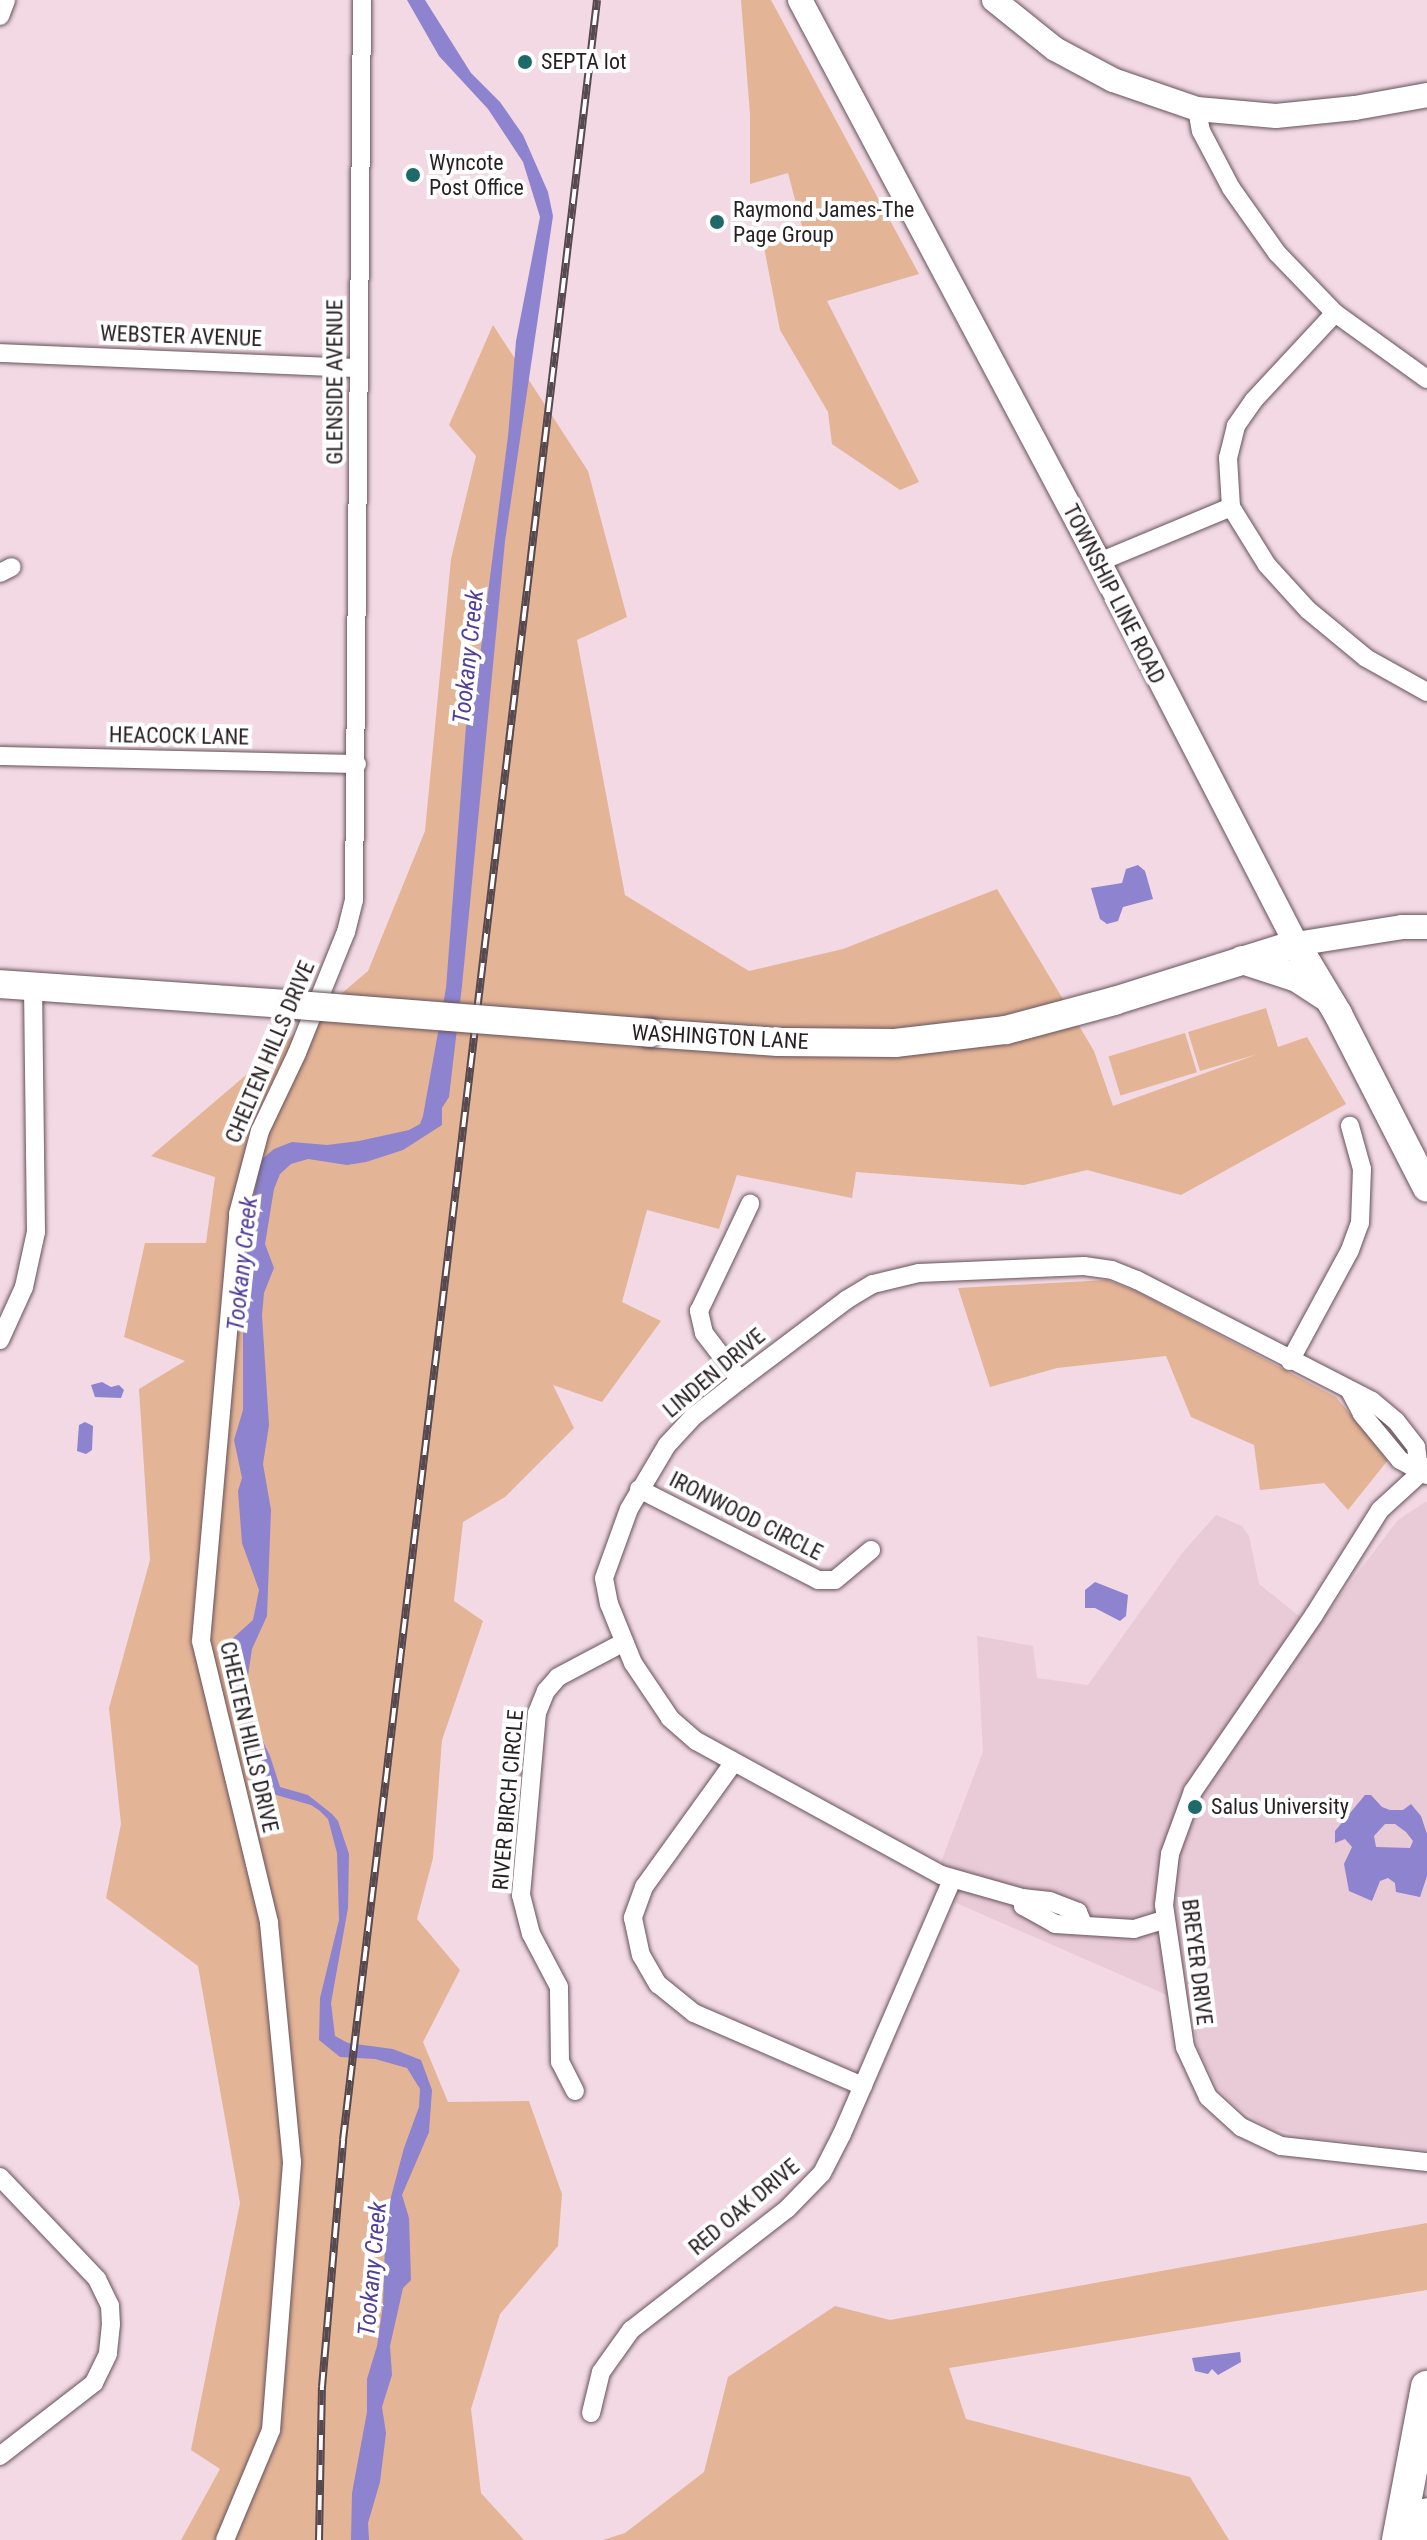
<!DOCTYPE html>
<style>
body{margin:0}
#map{position:relative;width:1427px;height:2540px;overflow:hidden;background:#f2d9e4;font-family:"Roboto Condensed",sans-serif}
div>[style]{position:absolute}
[style*='--x']{left:calc(var(--x)*1px);top:calc(var(--y)*1px);width:calc(var(--w)*1px);rotate:calc(var(--a)*1deg)}
.built>*{inset:0;background:#e9cad7}
.green>*{inset:0;background:#e4b497;transform-origin:0 0}
.water>*{inset:0;background:#8d83ce}
.roads{filter:drop-shadow(0 0 2px #66525a) drop-shadow(0 0 2px #66525a)}
.street>*{height:18px;margin:-9px;padding:0 9px;transform-origin:9px;border-radius:9px;background:#fff}
.secondary>*{height:24px;margin:-12px;padding:0 12px;transform-origin:12px;border-radius:12px;background:#fff}
.primary>*{height:28px;margin:-14px;padding:0 14px;transform-origin:14px;border-radius:14px;background:#fff}
.highway>*{height:32px;margin:-16px;padding:0 16px;transform-origin:16px;border-radius:16px;background:#fff}
.rail>*{height:8px;margin-top:-4px;transform-origin:0;background:repeating-linear-gradient(90deg,#fff 0 15px,#56494f 0 30px);box-sizing:border-box;border-block:2px solid #56494f}
.bridges{filter:drop-shadow(0 0 2px #66525a) drop-shadow(0 0 2px #66525a)}
.primary-bridge>*{height:28px;margin:-14px;padding:0 14px;transform-origin:14px;border-radius:14px;background:#fff}
.dots>*{width:22px;height:22px;translate:-50% -50%;box-sizing:border-box;border:4px solid #fff;border-radius:50%}
span{translate:-50% -50%;white-space:nowrap;text-align:center;line-height:1.15;-webkit-text-stroke:8px #fff;paint-order:stroke}
.poi-label{font-size:22px;color:#281f23}
.left{translate:0 -50%;text-align:left}
.street-label{font-size:22px;color:#281f23}
.water-label{font-size:24px;color:#523f99;font-style:italic}
</style>
<div id="map">
<div class="built">
<i style="clip-path:polygon(1427px 1501px,1427px 2150px,1311px 2138px,1265px 2126px,1233px 2104px,1217px 2087px,1198px 2049px,1190px 2005px,954px 1902px,941px 1862px,983px 1752px,977px 1636px,1033px 1646px,1037px 1678px,1088px 1685px,1183px 1552px,1216px 1515px,1242px 1526px,1249px 1536px,1259px 1584px,1315px 1629px,1398px 1520px)"></i>
</div>
<div class="green">
<i style="clip-path:polygon(741px 0,771px 0,919px 274px,827px 301px,919px 482px,900px 490px,832px 444px,828px 412px,780px 330px,763px 242px,803px 230px,788px 173px,750px 184px,750px 114px)"></i>
<i style="clip-path:polygon(493px 325px,588px 471px,627px 617px,577px 640px,625px 895px,749px 971px,843px 949px,997px 889px,1094px 1051px,1113px 1106px,1258px 1054px,1200px 1071px,1188px 1032px,1266px 1008px,1278px 1047px,1307px 1037px,1346px 1104px,1181px 1195px,1087px 1170px,1024px 1185px,856px 1172px,852px 1198px,737px 1175px,719px 1229px,647px 1210px,622px 1302px,661px 1321px,602px 1402px,553px 1385px,574px 1428px,505px 1497px,463px 1522px,454px 1601px,483px 1621px,442px 1740px,433px 1858px,417px 1919px,460px 1970px,423px 2042px,448px 2102px,529px 2101px,562px 2194px,558px 2246px,500px 2314px,471px 2409px,481px 2493px,524px 2540px,181px 2540px,220px 2469px,191px 2450px,240px 2203px,198px 1966px,106px 1898px,121px 1824px,109px 1708px,150px 1560px,139px 1389px,185px 1361px,124px 1337px,145px 1243px,206px 1243px,215px 1177px,151px 1156px,368px 971px,425px 831px,451px 559px,476px 456px,449px 425px)"></i>
<i style="left:1185px;top:1033px;width:41px;height:80px;rotate:73deg"></i>
<i style="clip-path:polygon(1107px 1280px,1138px 1292px,1336px 1397px,1388px 1460px,1348px 1510px,1324px 1483px,1260px 1490px,1254px 1445px,1191px 1417px,1166px 1356px,1057px 1368px,990px 1387px,958px 1288px)"></i>
<i style="clip-path:polygon(1427px 2223px,1427px 2290px,949px 2368px,966px 2419px,1190px 2477px,1229px 2540px,603px 2540px,625px 2533px,704px 2472px,728px 2377px,835px 2306px,890px 2320px)"></i>
</div>
<div class="water">
<i style="clip-path:polygon(407px 0,425px 0,471px 73px,500px 102px,523px 135px,548px 192px,553px 216px,505px 541px,462px 986px,449px 1097px,442px 1108px,442px 1125px,403px 1150px,366px 1162px,347px 1165px,308px 1159px,291px 1164px,280px 1174px,274px 1189px,265px 1244px,274px 1268px,264px 1293px,262px 1315px,269px 1425px,263px 1464px,271px 1510px,267px 1616px,252px 1649px,244px 1702px,270px 1756px,280px 1787px,308px 1795px,332px 1814px,338px 1821px,349px 1854px,348px 1908px,331px 2003px,335px 2036px,348px 2043px,393px 2049px,421px 2060px,432px 2090px,429px 2132px,402px 2195px,409px 2218px,411px 2280px,403px 2288px,390px 2346px,392px 2375px,382px 2407px,386px 2433px,380px 2482px,368px 2523px,369px 2540px,351px 2540px,352px 2493px,367px 2412px,367px 2379px,377px 2346px,383px 2305px,386px 2216px,404px 2148px,419px 2107px,420px 2089px,407px 2068px,375px 2059px,340px 2057px,319px 2040px,320px 1998px,339px 1920px,337px 1853px,328px 1819px,320px 1811px,311px 1805px,266px 1792px,258px 1762px,234px 1705px,228px 1655px,233px 1638px,253px 1620px,259px 1590px,242px 1543px,238px 1491px,242px 1478px,234px 1440px,243px 1410px,243px 1310px,249px 1223px,261px 1160px,274px 1149px,292px 1142px,327px 1145px,359px 1141px,409px 1130px,420px 1124px,423px 1116px,446px 988px,466px 726px,475px 695px,508px 436px,516px 341px,540px 217px,523px 162px,488px 109px,439px 56px)"></i>
<i style="clip-path:polygon(1138px 865px,1145px 871px,1153px 899px,1123px 907px,1118px 921px,1107px 924px,1100px 919px,1091px 888px,1122px 883px,1126px 869px)"></i>
<i style="clip-path:polygon(102px 1382px,111px 1387px,119px 1385px,124px 1390px,121px 1398px,95px 1397px,91px 1385px)"></i>
<i style="clip-path:polygon(85px 1422px,93px 1426px,92px 1450px,86px 1454px,77px 1451px,79px 1425px)"></i>
<i style="clip-path:polygon(1095px 1582px,1128px 1595px,1126px 1616px,1120px 1621px,1095px 1608px,1085px 1608px,1085px 1590px)"></i>
<i style="clip-path:polygon(evenodd,1365px 1795px,1371px 1795px,1382px 1807px,1390px 1810px,1403px 1810px,1411px 1804px,1421px 1816px,1427px 1834px,1427px 1876px,1420px 1897px,1396px 1892px,1395px 1883px,1388px 1878px,1380px 1881px,1372px 1901px,1349px 1891px,1344px 1864px,1352px 1847px,1345px 1839px,1335px 1843px,1335px 1831px,1365px 1795px,1385px 1824px,1395px 1824px,1406px 1832px,1413px 1841px,1410px 1848px,1376px 1847px,1374px 1836px,1385px 1824px)"></i>
<i style="clip-path:polygon(1240px 2352px,1241px 2362px,1218px 2375px,1212px 2369px,1208px 2374px,1195px 2371px,1192px 2358px)"></i>
</div>
<div class="roads">
<div class="street">
<i style="--x:0;--y:16;--w:17;--a:-69"></i>
<i style="--x:1197;--y:109;--w:22;--a:80"></i>
<i style="--x:1201;--y:131;--w:64;--a:62.2"></i>
<i style="--x:1231;--y:188;--w:80;--a:54.7"></i>
<i style="--x:1277;--y:253;--w:83;--a:46"></i>
<i style="--x:1335;--y:313;--w:113;--a:35.7"></i>
<i style="--x:1335;--y:313;--w:119;--a:133"></i>
<i style="--x:1254;--y:400;--w:32;--a:125"></i>
<i style="--x:1236;--y:426;--w:33;--a:104"></i>
<i style="--x:1228;--y:458;--w:49;--a:86.5"></i>
<i style="--x:1231;--y:507;--w:68;--a:58.2"></i>
<i style="--x:1267;--y:565;--w:61;--a:47.7"></i>
<i style="--x:1308;--y:610;--w:75;--a:39.6"></i>
<i style="--x:1366;--y:658;--w:70;--a:29.1"></i>
<i style="--x:0;--y:353;--w:359;--a:2.4"></i>
<i style="--x:1099;--y:562;--w:143;--a:-22.6"></i>
<i style="--x:0;--y:573;--w:13;--a:-27"></i>
<i style="--x:0;--y:756;--w:357;--a:1.3"></i>
<i style="--x:0;--y:1340;--w:58;--a:-65.6"></i>
<i style="--x:24;--y:1287;--w:56;--a:-77.7"></i>
<i style="--x:36;--y:1232;--w:244;--a:-90.7"></i>
<i style="--x:1290;--y:1361;--w:126;--a:-61.6"></i>
<i style="--x:1350;--y:1250;--w:29;--a:-70"></i>
<i style="--x:1360;--y:1223;--w:54;--a:-87.9"></i>
<i style="--x:1362;--y:1169;--w:45;--a:-105.6"></i>
<i style="--x:740;--y:1380;--w:59;--a:-127.5"></i>
<i style="--x:704;--y:1333;--w:23;--a:-103"></i>
<i style="--x:699;--y:1311;--w:119;--a:-64.5"></i>
<i style="--x:1350;--y:1391;--w:26;--a:62"></i>
<i style="--x:1362;--y:1414;--w:60;--a:50.4"></i>
<i style="--x:1400;--y:1460;--w:31;--a:29"></i>
<i style="--x:1427;--y:1467;--w:64;--a:137.5"></i>
<i style="--x:1380;--y:1510;--w:124;--a:122.2"></i>
<i style="--x:1314;--y:1615;--w:214;--a:124.5"></i>
<i style="--x:1193;--y:1791;--w:67;--a:110.1"></i>
<i style="--x:1170;--y:1854;--w:51;--a:96.7"></i>
<i style="--x:1164;--y:1905;--w:144;--a:81.6"></i>
<i style="--x:1185;--y:2047;--w:55;--a:65.3"></i>
<i style="--x:1208;--y:2097;--w:45;--a:42.3"></i>
<i style="--x:1241;--y:2127;--w:44;--a:25.4"></i>
<i style="--x:1281;--y:2146;--w:147;--a:6.3"></i>
<i style="--x:639;--y:1489;--w:201;--a:26.9"></i>
<i style="--x:818;--y:1580;--w:17;--a:0"></i>
<i style="--x:835;--y:1580;--w:47;--a:-39.8"></i>
<i style="--x:734;--y:1762;--w:154;--a:125.8"></i>
<i style="--x:644;--y:1887;--w:33;--a:110"></i>
<i style="--x:633;--y:1918;--w:38;--a:78"></i>
<i style="--x:641;--y:1955;--w:34;--a:60"></i>
<i style="--x:658;--y:1984;--w:46;--a:38.9"></i>
<i style="--x:694;--y:2013;--w:184;--a:23.4"></i>
<i style="--x:1022;--y:1898;--w:8;--a:83"></i>
<i style="--x:1023;--y:1906;--w:37;--a:29"></i>
<i style="--x:1055;--y:1924;--w:79;--a:3.6"></i>
<i style="--x:1134;--y:1929;--w:31;--a:-17"></i>
<i style="--x:1083;--y:1924;--w:13;--a:-113"></i>
<i style="--x:1078;--y:1912;--w:30;--a:-159"></i>
<i style="--x:1050;--y:1901;--w:28;--a:-174"></i>
<i style="--x:1022;--y:1898;--w:84;--a:-164.1"></i>
<i style="--x:941;--y:1875;--w:279;--a:-151.3"></i>
<i style="--x:696;--y:1741;--w:35;--a:-139"></i>
<i style="--x:670;--y:1718;--w:66;--a:-123.9"></i>
<i style="--x:633;--y:1663;--w:64;--a:-112.1"></i>
<i style="--x:609;--y:1604;--w:26;--a:-101"></i>
<i style="--x:604;--y:1578;--w:73;--a:-70.1"></i>
<i style="--x:629;--y:1509;--w:74;--a:-59.3"></i>
<i style="--x:667;--y:1445;--w:38;--a:-47"></i>
<i style="--x:693;--y:1417;--w:60;--a:-38.2"></i>
<i style="--x:740;--y:1380;--w:133;--a:-37"></i>
<i style="--x:846;--y:1300;--w:31;--a:-31"></i>
<i style="--x:873;--y:1284;--w:47;--a:-13.4"></i>
<i style="--x:919;--y:1273;--w:165;--a:-2.4"></i>
<i style="--x:1084;--y:1266;--w:28;--a:8"></i>
<i style="--x:1112;--y:1270;--w:27;--a:22"></i>
<i style="--x:1137;--y:1280;--w:264;--a:27.2"></i>
<i style="--x:1372;--y:1401;--w:31;--a:40"></i>
<i style="--x:1396;--y:1421;--w:33;--a:52"></i>
<i style="--x:1416;--y:1447;--w:27;--a:82"></i>
<i style="--x:575;--y:2091;--w:33;--a:-117"></i>
<i style="--x:560;--y:2062;--w:75;--a:-90.8"></i>
<i style="--x:559;--y:1987;--w:60;--a:-117.8"></i>
<i style="--x:531;--y:1934;--w:40;--a:-104.4"></i>
<i style="--x:521;--y:1895;--w:183;--a:-85"></i>
<i style="--x:537;--y:1713;--w:24;--a:-68"></i>
<i style="--x:546;--y:1691;--w:18;--a:-49"></i>
<i style="--x:558;--y:1677;--w:75;--a:-27.9"></i>
<i style="--x:0;--y:2177;--w:141;--a:46.4"></i>
<i style="--x:97;--y:2279;--w:30;--a:64"></i>
<i style="--x:110;--y:2306;--w:18;--a:87"></i>
<i style="--x:111;--y:2324;--w:30;--a:96"></i>
<i style="--x:108;--y:2354;--w:32;--a:116"></i>
<i style="--x:94;--y:2383;--w:119;--a:142.2"></i>
<i style="--x:591;--y:2413;--w:42;--a:-76.3"></i>
<i style="--x:601;--y:2372;--w:52;--a:-54.5"></i>
<i style="--x:631;--y:2330;--w:197;--a:-37.8"></i>
<i style="--x:787;--y:2209;--w:50;--a:-45.8"></i>
<i style="--x:822;--y:2173;--w:44;--a:-62.9"></i>
<i style="--x:842;--y:2134;--w:277;--a:-66.6"></i>
<i style="--x:225;--y:2540;--w:119;--a:-67.3"></i>
<i style="--x:271;--y:2430;--w:269;--a:-85.5"></i>
<i style="--x:292;--y:2162;--w:241;--a:-95.5"></i>
<i style="--x:269;--y:1922;--w:289;--a:-103.6"></i>
<i style="--x:201;--y:1641;--w:429;--a:-85"></i>
<i style="--x:238;--y:1214;--w:86;--a:-75.2"></i>
<i style="--x:260;--y:1131;--w:86;--a:-64.6"></i>
<i style="--x:297;--y:1053;--w:131;--a:-68"></i>
<i style="--x:346;--y:932;--w:33;--a:-76"></i>
<i style="--x:354;--y:900;--w:900;--a:-89.49"></i>
</div>
<div class="secondary">
<i style="--x:800;--y:0;--w:637;--a:61.99"></i>
<i style="--x:1099;--y:562;--w:430;--a:62.7"></i>
<i style="--x:1296;--y:944;--w:107;--a:-9.1"></i>
<i style="--x:1402;--y:927;--w:25;--a:0"></i>
<i style="--x:994;--y:0;--w:78;--a:38.8"></i>
<i style="--x:1055;--y:49;--w:66;--a:28.1"></i>
<i style="--x:1113;--y:80;--w:89;--a:19"></i>
<i style="--x:1197;--y:109;--w:79;--a:5.1"></i>
<i style="--x:1276;--y:116;--w:79;--a:-5.8"></i>
<i style="--x:1355;--y:108;--w:73;--a:-10.2"></i>
</div>
<div class="primary">
<i style="--x:1242;--y:960;--w:58;--a:18.1"></i>
<i style="--x:1297;--y:978;--w:33;--a:33"></i>
<i style="--x:0;--y:984;--w:298;--a:4"></i>
<i style="--x:650;--y:1033;--w:128;--a:4"></i>
<i style="--x:778;--y:1042;--w:117;--a:0.5"></i>
<i style="--x:895;--y:1043;--w:112;--a:-6.7"></i>
<i style="--x:1006;--y:1030;--w:112;--a:-15"></i>
<i style="--x:1114;--y:1001;--w:191;--a:-17.4"></i>
<i style="--x:1296;--y:944;--w:82;--a:59"></i>
<i style="--x:1338;--y:1014;--w:195;--a:62.9"></i>
</div>
<div class="highway">
<i style="--x:1398;--y:2540;--w:156;--a:-79.3"></i>
<i style="--x:1423;--y:2540;--w:26;--a:-81"></i>
</div>
</div>
<div class="rail">
<i style="--x:319;--y:2540;--w:153;--a:-88.9"></i>
<i style="--x:322;--y:2387;--w:248;--a:-85.1"></i>
<i style="--x:343;--y:2140;--w:2155;--a:-83.23"></i>
</div>
<div class="bridges">
<div class="primary-bridge">
<i style="--x:297;--y:1005;--w:354;--a:4.5"></i>
</div>
</div>
<div class="dots">
<i style="left:525px;top:62px;background:#1e6a6b"></i>
<i style="left:413px;top:175px;background:#1e6a6b"></i>
<i style="left:717px;top:222px;background:#1e6a6b"></i>
<i style="left:1195px;top:1807px;background:#1e6a6b"></i>
</div>
<div class="poi-label">
<span class="left" style="left:541px;top:62px">SEPTA lot</span>
<span class="left" style="left:429px;top:175px">Wyncote<br>Post Office</span>
<span class="left" style="left:733px;top:222px">Raymond James-The<br>Page Group</span>
<span class="left" style="left:1211px;top:1807px">Salus University</span>
</div>
<div class="street-label">
<span style="left:181px;top:336px;rotate:2deg">WEBSTER AVENUE</span>
<span style="left:335px;top:382px;rotate:-90deg">GLENSIDE AVENUE</span>
<span style="left:1114px;top:594px;rotate:63deg">TOWNSHIP LINE ROAD</span>
<span style="left:179px;top:736px;rotate:1deg">HEACOCK LANE</span>
<span style="left:720px;top:1037px;rotate:3deg">WASHINGTON LANE</span>
<span style="left:270px;top:1052px;rotate:-67deg">CHELTEN HILLS DRIVE</span>
<span style="left:714px;top:1373px;rotate:-40deg">LINDEN DRIVE</span>
<span style="left:746px;top:1516px;rotate:27deg">IRONWOOD CIRCLE</span>
<span style="left:249px;top:1737px;rotate:77deg">CHELTEN HILLS DRIVE</span>
<span style="left:508px;top:1800px;rotate:-85deg">RIVER BIRCH CIRCLE</span>
<span style="left:1197px;top:1962px;rotate:83deg">BREYER DRIVE</span>
<span style="left:744px;top:2207px;rotate:-40deg">RED OAK DRIVE</span>
</div>
<div class="water-label">
<span style="left:469px;top:657px;rotate:-84deg">Tookany Creek</span>
<span style="left:243px;top:1264px;rotate:-84deg">Tookany Creek</span>
<span style="left:373px;top:2269px;rotate:-85deg">Tookany Creek</span>
</div>
</div>
